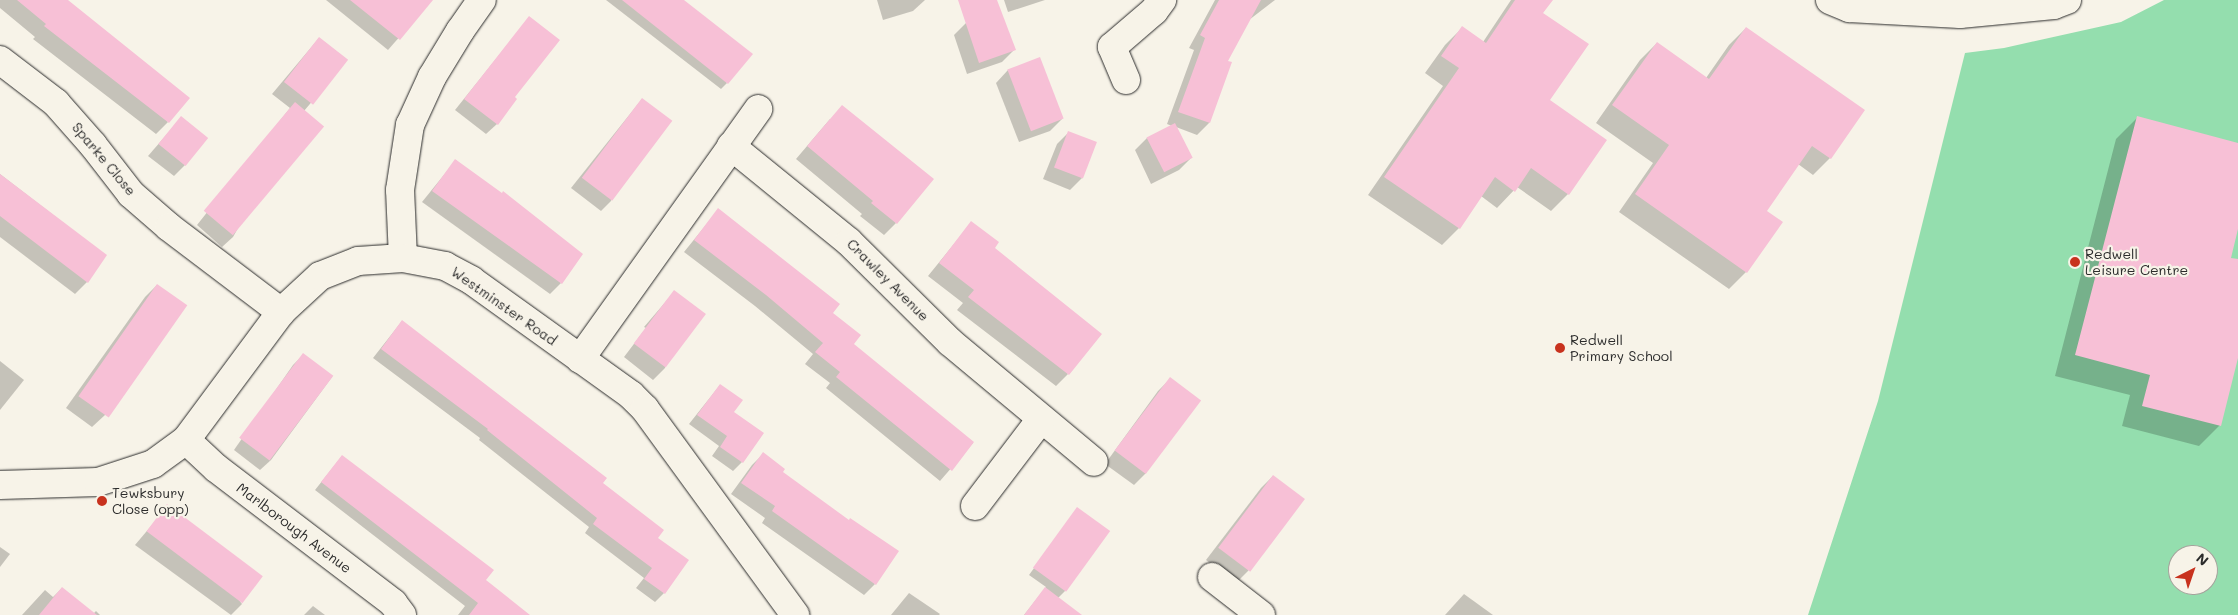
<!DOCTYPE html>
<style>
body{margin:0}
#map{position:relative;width:2238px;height:615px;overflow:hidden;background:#f7f3e8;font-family:Mali,sans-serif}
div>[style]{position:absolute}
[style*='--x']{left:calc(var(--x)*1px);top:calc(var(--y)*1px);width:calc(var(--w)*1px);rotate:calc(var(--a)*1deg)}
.green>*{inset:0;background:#94deae}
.shadow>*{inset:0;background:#0003}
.building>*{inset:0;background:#f7c0d6;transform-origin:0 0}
.roads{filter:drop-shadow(0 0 1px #2b2b2b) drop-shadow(0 0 1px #2b2b2b)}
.street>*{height:28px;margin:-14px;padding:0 14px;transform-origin:14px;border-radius:14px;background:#f7f3e8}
.dots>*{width:14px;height:14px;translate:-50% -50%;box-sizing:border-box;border:2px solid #f7f3e8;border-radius:50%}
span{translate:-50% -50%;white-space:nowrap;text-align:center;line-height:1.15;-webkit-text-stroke:4.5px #f7f3e8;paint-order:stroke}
.street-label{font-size:14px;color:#2b2b2b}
.poi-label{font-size:14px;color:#2b2b2b}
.left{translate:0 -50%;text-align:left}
.north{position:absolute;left:2168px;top:545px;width:50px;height:50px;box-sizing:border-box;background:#f7f3e8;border:1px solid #a5a39c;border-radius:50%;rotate:41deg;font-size:14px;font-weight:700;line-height:20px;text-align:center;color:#2b2b2b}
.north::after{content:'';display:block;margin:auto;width:18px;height:22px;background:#c8321e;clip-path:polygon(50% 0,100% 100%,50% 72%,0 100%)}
</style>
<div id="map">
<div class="green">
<i style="clip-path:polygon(evenodd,2164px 0,2238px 0,2238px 615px,1808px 615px,1878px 401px,1965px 53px,2004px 48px,2121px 22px,2164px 0,2178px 555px,2208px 555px,2208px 585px,2178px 585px,2178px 555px)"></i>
</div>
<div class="shadow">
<i style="clip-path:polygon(0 0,66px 0,168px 122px,156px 134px,33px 39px,35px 37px,0 8px)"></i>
<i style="clip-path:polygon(326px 0,412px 0,424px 9px,388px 50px)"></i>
<i style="clip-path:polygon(606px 0,683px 0,727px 83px,721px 89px)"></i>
<i style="clip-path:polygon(877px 0,925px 0,913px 11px,883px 20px)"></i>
<i style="clip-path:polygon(1004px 0,1045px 0,1008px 12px)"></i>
<i style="clip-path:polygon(1215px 0,1275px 0,1249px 20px,1226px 61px,1209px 123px,1197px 135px,1176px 127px,1191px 158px,1179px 170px,1151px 184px,1135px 150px,1147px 138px,1172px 126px,1167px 124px,1194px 50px,1189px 48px)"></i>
<i style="clip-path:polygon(1511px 0,1551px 0,1542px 14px,1548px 100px,1568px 194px,1551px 211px,1517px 187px,1497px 208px,1481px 196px,1459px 228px,1442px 245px,1368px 195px,1443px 86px,1425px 73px,1445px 45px,1462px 28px,1483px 42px)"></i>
<i style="clip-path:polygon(529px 18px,513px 97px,497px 124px,486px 134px,455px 110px)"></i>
<i style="clip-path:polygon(966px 23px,1014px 50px,1002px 62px,967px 74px,954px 35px)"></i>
<i style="clip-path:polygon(1746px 28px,1830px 158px,1813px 175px,1798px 164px,1765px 211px,1746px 272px,1729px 289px,1619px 212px,1653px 163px,1596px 123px,1640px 60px,1657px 43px,1706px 78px,1729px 45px)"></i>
<i style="clip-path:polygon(319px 38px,347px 60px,304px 111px,233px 237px,222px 247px,197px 225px,290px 108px,272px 94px)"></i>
<i style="clip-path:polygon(1008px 70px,1062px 119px,1050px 131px,1019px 142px,996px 83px)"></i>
<i style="clip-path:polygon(642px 99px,611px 201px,601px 211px,571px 188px)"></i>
<i style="clip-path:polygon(181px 118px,186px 164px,174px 176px,148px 156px)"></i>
<i style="clip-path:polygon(2137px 118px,2238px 144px,2238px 224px,2229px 259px,2238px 261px,2238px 353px,2220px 425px,2199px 446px,2122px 426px,2130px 395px,2055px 376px,2116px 139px)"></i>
<i style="clip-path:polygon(830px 119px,896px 223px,884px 235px,860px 216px,862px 214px,796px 159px)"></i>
<i style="clip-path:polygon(1069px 132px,1082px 178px,1070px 190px,1043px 179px,1057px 144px)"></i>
<i style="clip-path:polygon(456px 160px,561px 283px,550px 294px,422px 202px)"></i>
<i style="clip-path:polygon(0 174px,105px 255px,87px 282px,75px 294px,0 237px)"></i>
<i style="clip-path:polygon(718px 210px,831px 313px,852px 344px,973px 443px,940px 481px,826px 388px,830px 383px,805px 364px,813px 354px,755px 306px,684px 252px)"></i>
<i style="clip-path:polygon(971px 223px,993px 248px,1068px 374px,1056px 386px,957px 310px,963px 303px,928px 276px)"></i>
<i style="clip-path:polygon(157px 285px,185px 306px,105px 415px,92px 427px,66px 408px,145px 297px)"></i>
<i style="clip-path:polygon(674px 292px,665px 368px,653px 380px,624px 357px,646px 328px,644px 327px)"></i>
<i style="clip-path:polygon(402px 321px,656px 539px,664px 593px,655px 602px,636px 588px,644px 578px,585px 533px,589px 527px,479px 440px,480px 438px,373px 358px)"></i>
<i style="clip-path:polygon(303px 355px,332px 377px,271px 460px,260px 470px,234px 450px,293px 365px)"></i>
<i style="clip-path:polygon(0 361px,24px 380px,0 410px)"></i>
<i style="clip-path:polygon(1170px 379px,1146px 473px,1134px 485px,1105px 464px,1158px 391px)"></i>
<i style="clip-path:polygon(720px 385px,742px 462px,733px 471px,712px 456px,719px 446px,689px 424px)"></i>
<i style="clip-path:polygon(763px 454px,782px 472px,875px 584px,864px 595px,762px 523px,765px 518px,731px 494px,752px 465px)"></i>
<i style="clip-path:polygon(342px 456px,484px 580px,528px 615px,458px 615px,465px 606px,315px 490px)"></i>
<i style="clip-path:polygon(1273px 476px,1303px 499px,1248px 571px,1236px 583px,1206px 560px,1261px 488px)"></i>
<i style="clip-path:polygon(168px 506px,242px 604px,231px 615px,135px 545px)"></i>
<i style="clip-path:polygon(1077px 509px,1065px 591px,1058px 598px,1073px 615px,1024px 615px,1046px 587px,1029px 575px)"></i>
<i style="clip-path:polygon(0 547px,10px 554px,0 567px)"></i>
<i style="clip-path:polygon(62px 588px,93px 614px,96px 611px,100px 615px,22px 615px,45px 590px,53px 597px)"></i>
<i style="clip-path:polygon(909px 593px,940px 614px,939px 615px,891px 615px)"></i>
<i style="clip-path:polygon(1464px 594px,1493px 615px,1445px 615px)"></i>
<i style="clip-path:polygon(313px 606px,325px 615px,304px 615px)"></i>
</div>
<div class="building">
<i style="clip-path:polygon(17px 0,68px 0,190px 98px,169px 123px,44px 26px,46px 24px)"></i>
<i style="clip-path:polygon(350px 0,433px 0,400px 40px)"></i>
<i style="clip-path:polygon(622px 0,684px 0,753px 54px,728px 84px)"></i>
<i style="clip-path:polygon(958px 0,997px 0,1016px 50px,979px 63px)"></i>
<i style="clip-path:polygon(1219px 0,1261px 0,1228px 61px,1232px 62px,1210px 123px,1178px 112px,1205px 38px,1200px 35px)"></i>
<i style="clip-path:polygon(1515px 0,1553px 0,1543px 13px,1589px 44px,1550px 100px,1607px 140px,1569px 195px,1531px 168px,1515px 192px,1495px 177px,1460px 229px,1384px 177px,1459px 68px,1441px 56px,1462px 26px,1486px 43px)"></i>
<i style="clip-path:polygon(529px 16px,560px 40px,515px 97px,517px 99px,498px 125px,464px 99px)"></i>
<i style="clip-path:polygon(1746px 27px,1865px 110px,1831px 159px,1812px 146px,1767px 211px,1783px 222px,1747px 273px,1635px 194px,1669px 145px,1612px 105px,1657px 42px,1709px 79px)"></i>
<i style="left:319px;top:37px;width:37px;height:57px;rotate:38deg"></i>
<i style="left:1040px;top:57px;width:66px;height:35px;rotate:69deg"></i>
<i style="left:642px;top:98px;width:38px;height:100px;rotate:37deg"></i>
<i style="left:295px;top:102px;width:38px;height:142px;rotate:40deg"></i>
<i style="clip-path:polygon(842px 105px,934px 179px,897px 224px,871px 203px,873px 201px,807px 146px)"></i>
<i style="left:181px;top:116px;width:35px;height:36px;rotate:39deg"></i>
<i style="clip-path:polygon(2137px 116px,2238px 143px,2238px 229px,2231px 258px,2238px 259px,2238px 358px,2221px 426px,2142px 406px,2150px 375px,2075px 355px)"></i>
<i style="left:1175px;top:123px;width:39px;height:32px;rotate:63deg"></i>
<i style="left:1068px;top:131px;width:31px;height:39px;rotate:21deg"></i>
<i style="clip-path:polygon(455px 159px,502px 193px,503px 191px,583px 254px,562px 284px,432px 191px)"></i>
<i style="clip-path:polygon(0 174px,107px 255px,88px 283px,0 216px)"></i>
<i style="clip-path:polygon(718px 208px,840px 304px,833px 313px,861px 335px,854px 344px,974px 442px,952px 471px,836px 377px,840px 372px,815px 352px,823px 343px,766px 295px,694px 240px)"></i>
<i style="clip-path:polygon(971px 221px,999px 242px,995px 248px,1102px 334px,1069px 375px,968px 297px,974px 290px,939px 263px)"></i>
<i style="left:157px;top:284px;width:37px;height:137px;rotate:35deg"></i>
<i style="left:674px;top:290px;width:40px;height:67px;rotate:37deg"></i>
<i style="clip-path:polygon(402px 320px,607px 478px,603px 483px,664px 530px,658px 538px,689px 560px,665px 594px,644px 579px,652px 568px,593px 524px,597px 518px,487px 430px,488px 429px,381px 349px)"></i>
<i style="left:303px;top:353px;width:38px;height:106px;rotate:37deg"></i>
<i style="left:1170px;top:377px;width:39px;height:92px;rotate:37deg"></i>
<i style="clip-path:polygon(720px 384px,743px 400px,734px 412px,764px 433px,743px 463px,720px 447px,727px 436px,697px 415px)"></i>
<i style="clip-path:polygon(763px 452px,785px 469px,783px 472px,849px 520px,850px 518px,899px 551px,876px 585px,772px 511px,775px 506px,741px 483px)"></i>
<i style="clip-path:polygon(342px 455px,494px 570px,486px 580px,530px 615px,469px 615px,478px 603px,321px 482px)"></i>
<i style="left:1273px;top:475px;width:40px;height:91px;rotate:37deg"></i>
<i style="left:167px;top:504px;width:120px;height:34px;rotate:37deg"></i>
<i style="left:1077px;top:507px;width:41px;height:75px;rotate:36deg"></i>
<i style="clip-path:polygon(62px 587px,97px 615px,39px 615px)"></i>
<i style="clip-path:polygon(1045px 587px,1082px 615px,1024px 615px)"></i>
</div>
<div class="roads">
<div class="street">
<i style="--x:1830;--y:0;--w:21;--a:23"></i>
<i style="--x:1849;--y:8;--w:111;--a:3.1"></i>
<i style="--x:1960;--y:14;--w:94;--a:-5.5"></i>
<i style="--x:2054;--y:5;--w:14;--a:-21"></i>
<i style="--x:0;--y:60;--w:71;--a:37.5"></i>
<i style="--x:56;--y:103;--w:56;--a:48.6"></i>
<i style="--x:93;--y:145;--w:62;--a:52.2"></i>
<i style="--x:131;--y:194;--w:50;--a:41"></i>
<i style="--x:169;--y:227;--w:141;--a:37.2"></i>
<i style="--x:1126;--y:80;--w:36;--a:-113"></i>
<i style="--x:1112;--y:47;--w:55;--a:-40.6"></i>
<i style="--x:1154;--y:11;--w:14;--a:-54"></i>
<i style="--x:731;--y:146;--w:152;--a:39.1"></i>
<i style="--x:849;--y:242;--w:142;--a:44.7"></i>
<i style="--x:950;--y:342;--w:187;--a:39.8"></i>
<i style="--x:403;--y:258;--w:68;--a:-92.5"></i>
<i style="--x:400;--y:190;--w:66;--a:-81.3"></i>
<i style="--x:410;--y:125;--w:53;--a:-65.4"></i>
<i style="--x:432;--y:77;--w:54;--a:-58.7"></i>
<i style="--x:460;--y:31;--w:38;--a:-55"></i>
<i style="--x:580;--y:359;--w:307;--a:-54.5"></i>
<i style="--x:186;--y:440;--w:41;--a:43"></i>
<i style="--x:216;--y:468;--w:223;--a:37.3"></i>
<i style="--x:393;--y:603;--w:15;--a:53"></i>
<i style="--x:0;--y:485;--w:98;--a:-1.8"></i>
<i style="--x:98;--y:482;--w:58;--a:-18.1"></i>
<i style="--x:153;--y:464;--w:41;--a:-36"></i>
<i style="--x:186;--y:440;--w:159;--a:-53.4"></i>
<i style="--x:281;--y:312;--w:53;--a:-42.7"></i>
<i style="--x:320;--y:276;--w:41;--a:-21.5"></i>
<i style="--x:358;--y:261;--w:45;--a:-3.8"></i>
<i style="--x:403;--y:258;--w:43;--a:10.8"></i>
<i style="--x:445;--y:266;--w:30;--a:28"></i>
<i style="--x:471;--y:280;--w:197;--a:35.7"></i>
<i style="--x:631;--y:395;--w:20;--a:45"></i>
<i style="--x:645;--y:409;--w:255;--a:53.9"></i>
<i style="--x:975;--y:506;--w:109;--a:-52.8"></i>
<i style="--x:1212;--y:577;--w:62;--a:37.8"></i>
</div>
</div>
<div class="dots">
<i style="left:2075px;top:262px;background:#c8321e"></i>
<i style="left:1560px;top:348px;background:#c8321e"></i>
<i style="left:102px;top:501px;background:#c8321e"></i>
</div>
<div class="street-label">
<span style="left:104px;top:159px;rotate:50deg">Sparke Close</span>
<span style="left:888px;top:280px;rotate:45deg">Crawley Avenue</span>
<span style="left:504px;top:306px;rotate:35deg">Westminster Road</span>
<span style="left:294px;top:528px;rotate:37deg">Marlborough Avenue</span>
</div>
<div class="poi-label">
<span class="left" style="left:2085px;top:262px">Redwell<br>Leisure Centre</span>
<span class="left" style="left:1570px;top:348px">Redwell<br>Primary School</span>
<span class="left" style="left:112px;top:501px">Tewksbury<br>Close (opp)</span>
</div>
<div class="north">N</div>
</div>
